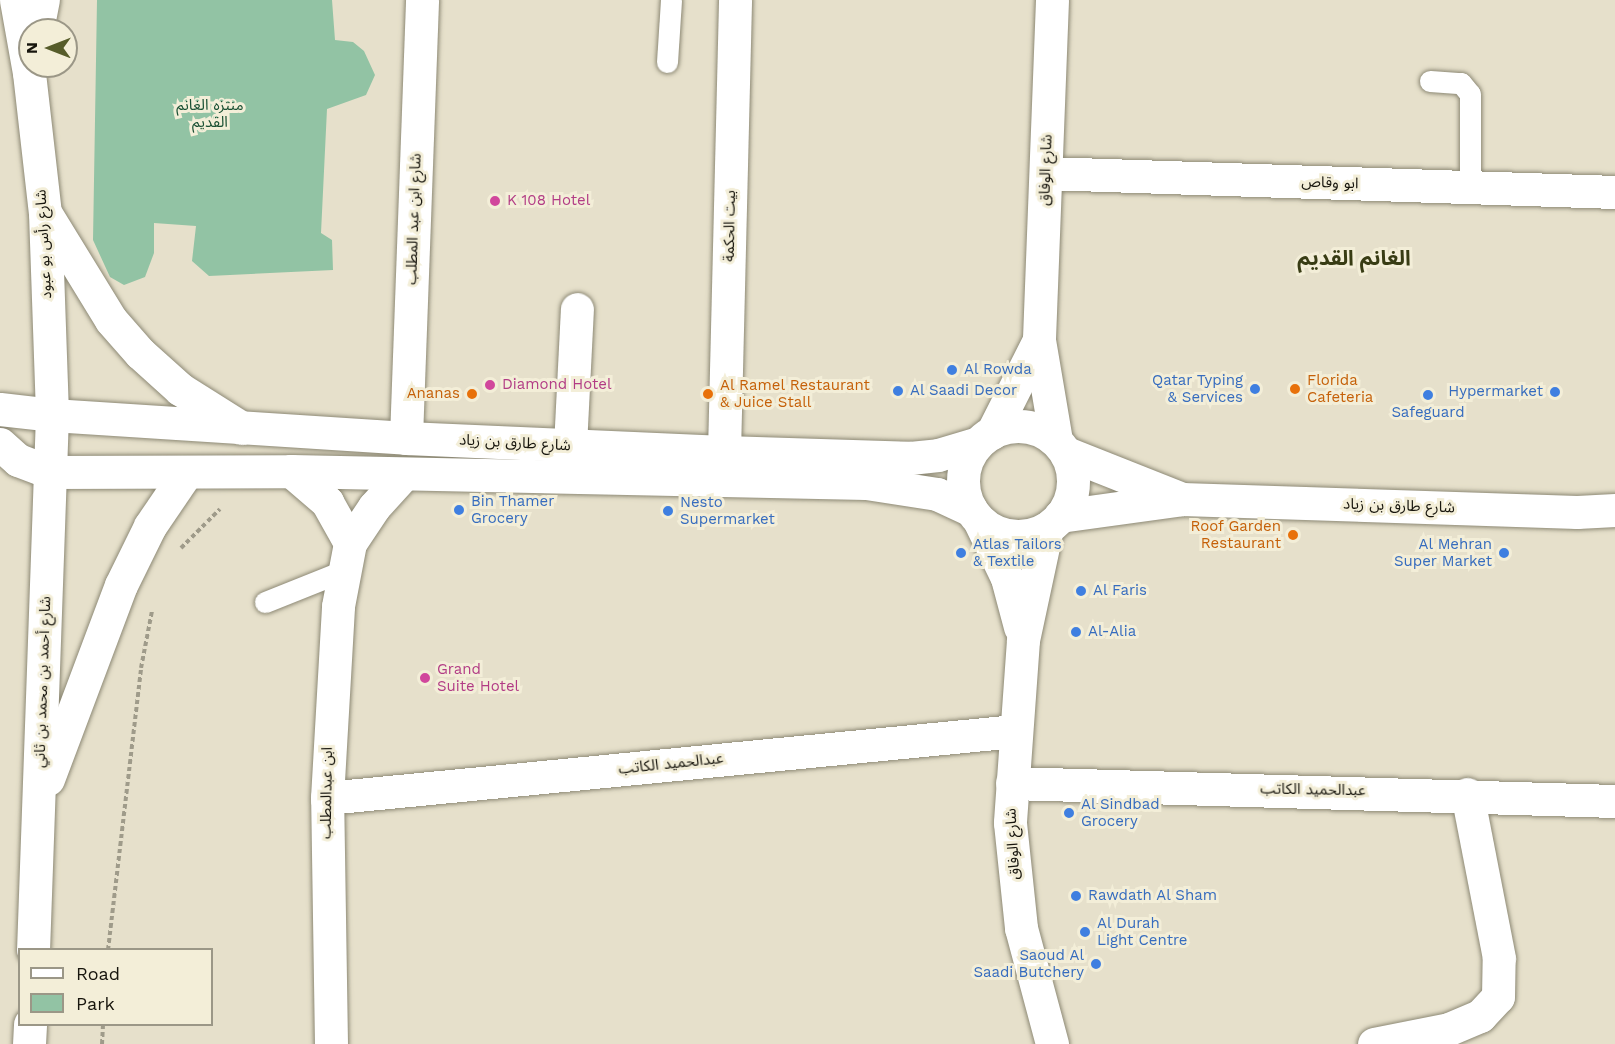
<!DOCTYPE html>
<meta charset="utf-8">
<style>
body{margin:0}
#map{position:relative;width:1615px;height:1044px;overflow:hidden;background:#e6e0cb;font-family:"Work Sans","Noto Sans Arabic",sans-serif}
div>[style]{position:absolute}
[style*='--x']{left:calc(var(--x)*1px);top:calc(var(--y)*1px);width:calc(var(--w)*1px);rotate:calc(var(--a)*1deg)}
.green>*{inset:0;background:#92c3a4}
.path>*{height:4px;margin-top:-2px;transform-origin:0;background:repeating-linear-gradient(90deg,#9f9b8a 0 4.5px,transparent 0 7.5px)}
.roads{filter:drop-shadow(0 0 2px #8d8975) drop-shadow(0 0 2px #8d8975)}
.service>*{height:21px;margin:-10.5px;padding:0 10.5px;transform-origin:10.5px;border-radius:10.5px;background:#fff}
.minor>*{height:33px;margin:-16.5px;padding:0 16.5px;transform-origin:16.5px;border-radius:16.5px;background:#fff}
.minor>.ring{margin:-16.5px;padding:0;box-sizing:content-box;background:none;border:33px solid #fff;border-radius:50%}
.tertiary>*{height:33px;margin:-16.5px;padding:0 16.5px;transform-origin:16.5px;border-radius:16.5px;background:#fff}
.primary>*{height:33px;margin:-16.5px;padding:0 16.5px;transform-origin:16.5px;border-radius:16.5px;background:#fff}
.dots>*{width:16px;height:16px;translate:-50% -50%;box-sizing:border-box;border:3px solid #f3eed8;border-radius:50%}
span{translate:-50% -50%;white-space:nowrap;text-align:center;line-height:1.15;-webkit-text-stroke:6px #f3eed8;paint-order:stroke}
.park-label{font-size:15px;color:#195033}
.street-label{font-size:15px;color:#17150d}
.hotel-label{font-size:15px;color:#b23c85}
.left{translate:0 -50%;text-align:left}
.shop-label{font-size:15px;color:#366cbe}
.right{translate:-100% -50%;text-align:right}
.food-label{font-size:15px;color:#c56008}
.district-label{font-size:21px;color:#383c14;font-weight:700}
.legend{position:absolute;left:18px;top:948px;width:195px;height:78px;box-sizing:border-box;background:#f3eed8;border:2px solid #9b9787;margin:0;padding:8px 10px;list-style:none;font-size:18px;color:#17150d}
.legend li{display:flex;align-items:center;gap:12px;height:30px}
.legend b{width:30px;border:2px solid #9b9787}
.north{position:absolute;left:18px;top:18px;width:60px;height:60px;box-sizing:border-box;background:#f3eed8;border:2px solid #9b9787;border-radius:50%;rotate:270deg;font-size:16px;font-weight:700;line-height:24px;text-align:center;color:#17150d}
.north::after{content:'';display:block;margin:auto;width:21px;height:27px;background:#565c2a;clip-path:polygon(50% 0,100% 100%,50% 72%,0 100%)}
</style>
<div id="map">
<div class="green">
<i style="clip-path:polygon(97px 0,332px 0,335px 40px,353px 42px,364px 51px,375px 75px,366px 95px,327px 109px,321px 233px,332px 240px,333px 270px,209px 276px,192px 261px,196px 226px,154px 223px,154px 253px,145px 277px,124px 285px,110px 277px,93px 240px)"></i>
</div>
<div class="path">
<i style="--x:181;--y:548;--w:55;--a:-45"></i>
<i style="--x:108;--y:950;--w:284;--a:-83.3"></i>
<i style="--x:141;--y:668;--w:58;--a:-79.1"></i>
<i style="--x:102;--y:1044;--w:20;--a:-87"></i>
</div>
<div class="roads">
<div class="service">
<i style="--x:667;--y:62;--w:62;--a:-86.3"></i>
<i style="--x:1430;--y:81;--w:31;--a:4"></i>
<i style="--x:1461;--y:83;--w:14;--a:51"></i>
<i style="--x:1470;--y:94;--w:93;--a:90"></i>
<i style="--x:265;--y:602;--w:86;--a:-21.8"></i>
</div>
<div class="minor">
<i style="--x:1052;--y:0;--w:340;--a:92.2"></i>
<i style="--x:1039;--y:340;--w:102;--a:80.4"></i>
<i style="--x:37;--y:30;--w:31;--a:-79"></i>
<i style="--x:1046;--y:173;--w:569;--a:1.91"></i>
<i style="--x:52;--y:415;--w:355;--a:3.7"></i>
<i style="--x:406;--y:438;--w:318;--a:2.5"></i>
<i style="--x:724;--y:452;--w:186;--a:1.8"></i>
<i style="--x:910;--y:458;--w:28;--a:-6"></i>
<i style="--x:938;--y:455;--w:42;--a:-16.7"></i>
<i class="ring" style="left:963px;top:426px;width:77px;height:77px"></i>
<i style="--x:992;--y:433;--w:104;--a:-63.2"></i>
<i style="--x:406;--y:438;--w:438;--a:-87.9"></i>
<i style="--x:570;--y:446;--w:137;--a:-87.1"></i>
<i style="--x:724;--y:452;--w:452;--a:-88.6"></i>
<i style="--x:1066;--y:453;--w:125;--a:21.6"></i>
<i style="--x:291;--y:471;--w:48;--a:40.7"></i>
<i style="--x:327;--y:502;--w:47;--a:60.7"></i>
<i style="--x:50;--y:472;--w:241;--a:-0.2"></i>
<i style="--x:291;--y:471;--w:575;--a:1.2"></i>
<i style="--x:866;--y:483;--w:72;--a:8.8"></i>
<i style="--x:937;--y:494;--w:38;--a:25"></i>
<i style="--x:1060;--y:516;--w:123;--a:-7.9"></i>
<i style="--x:1182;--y:499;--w:395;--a:1.9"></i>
<i style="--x:1577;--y:512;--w:38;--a:-3"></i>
<i style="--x:979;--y:520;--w:64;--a:64.2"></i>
<i style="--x:1007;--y:578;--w:51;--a:75.1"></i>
<i style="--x:1047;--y:528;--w:115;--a:102.1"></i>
<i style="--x:1023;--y:640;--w:183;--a:94.1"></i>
<i style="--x:1010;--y:823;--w:106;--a:84"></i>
<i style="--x:1021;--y:928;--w:120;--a:75"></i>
<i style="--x:1012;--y:783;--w:603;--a:1.71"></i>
<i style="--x:327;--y:798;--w:691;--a:-5.56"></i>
<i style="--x:331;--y:1044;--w:246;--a:-90.9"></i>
<i style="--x:327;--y:798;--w:192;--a:-86.7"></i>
<i style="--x:338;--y:606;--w:64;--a:-79.2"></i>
<i style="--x:350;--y:543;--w:43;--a:-56.3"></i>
<i style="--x:374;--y:507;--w:43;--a:-47.8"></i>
<i style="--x:1374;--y:1044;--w:76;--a:-11.3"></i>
<i style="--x:1449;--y:1029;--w:34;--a:-23"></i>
<i style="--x:1480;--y:1016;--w:26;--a:-47"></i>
<i style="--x:1498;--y:997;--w:39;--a:-89"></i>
<i style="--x:1499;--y:958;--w:167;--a:-101"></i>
</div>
<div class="tertiary">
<i style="--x:0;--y:409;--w:52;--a:6.6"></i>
</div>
<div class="primary">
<i style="--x:16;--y:0;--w:74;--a:79.9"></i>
<i style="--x:29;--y:73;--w:141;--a:83.5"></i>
<i style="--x:45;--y:213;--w:202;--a:88"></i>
<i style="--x:52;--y:415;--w:535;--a:92.03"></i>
<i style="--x:46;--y:214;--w:124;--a:58.5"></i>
<i style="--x:111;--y:320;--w:44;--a:48.7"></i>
<i style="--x:140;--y:353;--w:54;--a:42"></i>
<i style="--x:180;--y:389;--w:73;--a:32.2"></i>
<i style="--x:0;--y:444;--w:24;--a:42"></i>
<i style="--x:18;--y:460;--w:34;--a:21"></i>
<i style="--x:48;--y:779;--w:207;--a:-69.4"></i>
<i style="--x:121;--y:585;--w:66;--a:-63.8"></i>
<i style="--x:150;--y:526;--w:64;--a:-55.8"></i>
<i style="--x:29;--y:1044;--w:20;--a:-87"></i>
</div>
</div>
<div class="dots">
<i style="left:495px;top:201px;background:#d1479c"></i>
<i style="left:952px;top:370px;background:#3f7fe0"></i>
<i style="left:490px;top:385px;background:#d1479c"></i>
<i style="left:1255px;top:389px;background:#3f7fe0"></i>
<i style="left:1295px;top:389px;background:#e8710a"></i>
<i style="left:898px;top:391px;background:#3f7fe0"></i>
<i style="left:1555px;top:392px;background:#3f7fe0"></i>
<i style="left:472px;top:394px;background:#e8710a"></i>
<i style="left:708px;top:394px;background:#e8710a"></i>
<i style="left:1428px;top:395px;background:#3f7fe0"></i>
<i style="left:459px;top:510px;background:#3f7fe0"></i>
<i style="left:668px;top:511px;background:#3f7fe0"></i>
<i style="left:1293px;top:535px;background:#e8710a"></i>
<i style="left:961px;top:553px;background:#3f7fe0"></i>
<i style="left:1504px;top:553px;background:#3f7fe0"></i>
<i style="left:1081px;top:591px;background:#3f7fe0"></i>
<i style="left:1076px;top:632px;background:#3f7fe0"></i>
<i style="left:425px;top:678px;background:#d1479c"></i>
<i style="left:1069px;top:813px;background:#3f7fe0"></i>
<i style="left:1076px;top:896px;background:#3f7fe0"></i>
<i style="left:1085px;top:932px;background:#3f7fe0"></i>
<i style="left:1096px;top:964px;background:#3f7fe0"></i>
</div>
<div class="park-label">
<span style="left:210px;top:114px">منتزه الغانم<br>القديم</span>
</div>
<div class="street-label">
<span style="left:1046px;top:170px;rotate:-88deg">شارع الوفاق</span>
<span style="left:1330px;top:183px;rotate:2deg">ابو وقاص</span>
<span style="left:414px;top:219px;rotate:-88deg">شارع ابن عبد المطلب</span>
<span style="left:730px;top:226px;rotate:-89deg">بيت الحكمة</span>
<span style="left:44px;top:244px;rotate:-93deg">شارع رأس بو عبود</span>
<span style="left:515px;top:443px;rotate:3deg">شارع طارق بن زياد</span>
<span style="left:1399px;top:506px;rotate:2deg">شارع طارق بن زياد</span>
<span style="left:43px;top:682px;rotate:-88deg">شارع أحمد بن محمد بن ثاني</span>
<span style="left:671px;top:764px;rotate:-6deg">عبدالحميد الكاتب</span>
<span style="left:1313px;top:790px;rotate:1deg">عبدالحميد الكاتب</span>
<span style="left:327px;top:793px;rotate:-89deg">ابن عبدالمطلب</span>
<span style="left:1013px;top:844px;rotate:-93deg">شارع الوفاق</span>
</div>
<div class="hotel-label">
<span class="left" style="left:507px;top:201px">K 108 Hotel</span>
<span class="left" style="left:502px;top:385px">Diamond Hotel</span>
<span class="left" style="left:437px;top:678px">Grand<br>Suite Hotel</span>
</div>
<div class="shop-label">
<span class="left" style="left:964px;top:370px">Al Rowda</span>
<span class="right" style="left:1243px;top:389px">Qatar Typing<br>&amp; Services</span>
<span class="left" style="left:910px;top:391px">Al Saadi Decor</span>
<span class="right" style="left:1543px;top:392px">Hypermarket</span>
<span style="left:1428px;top:413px">Safeguard</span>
<span class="left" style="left:471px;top:510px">Bin Thamer<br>Grocery</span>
<span class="left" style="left:680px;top:511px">Nesto<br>Supermarket</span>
<span class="left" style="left:973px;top:553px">Atlas Tailors<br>&amp; Textile</span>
<span class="right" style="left:1492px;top:553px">Al Mehran<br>Super Market</span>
<span class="left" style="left:1093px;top:591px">Al Faris</span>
<span class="left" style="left:1088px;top:632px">Al-Alia</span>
<span class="left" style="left:1081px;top:813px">Al Sindbad<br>Grocery</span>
<span class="left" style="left:1088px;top:896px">Rawdath Al Sham</span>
<span class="left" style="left:1097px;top:932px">Al Durah<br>Light Centre</span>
<span class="right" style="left:1084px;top:964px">Saoud Al<br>Saadi Butchery</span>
</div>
<div class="food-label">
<span class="left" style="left:1307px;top:389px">Florida<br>Cafeteria</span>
<span class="left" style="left:720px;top:394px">Al Ramel Restaurant<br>&amp; Juice Stall</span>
<span class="right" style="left:460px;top:394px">Ananas</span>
<span class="right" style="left:1281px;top:535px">Roof Garden<br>Restaurant</span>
</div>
<div class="district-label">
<span style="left:1354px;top:258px">الغانم القديم</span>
</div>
<ul class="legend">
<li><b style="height:8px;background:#fff"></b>Road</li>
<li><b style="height:16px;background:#92c3a4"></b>Park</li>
</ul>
<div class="north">N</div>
</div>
